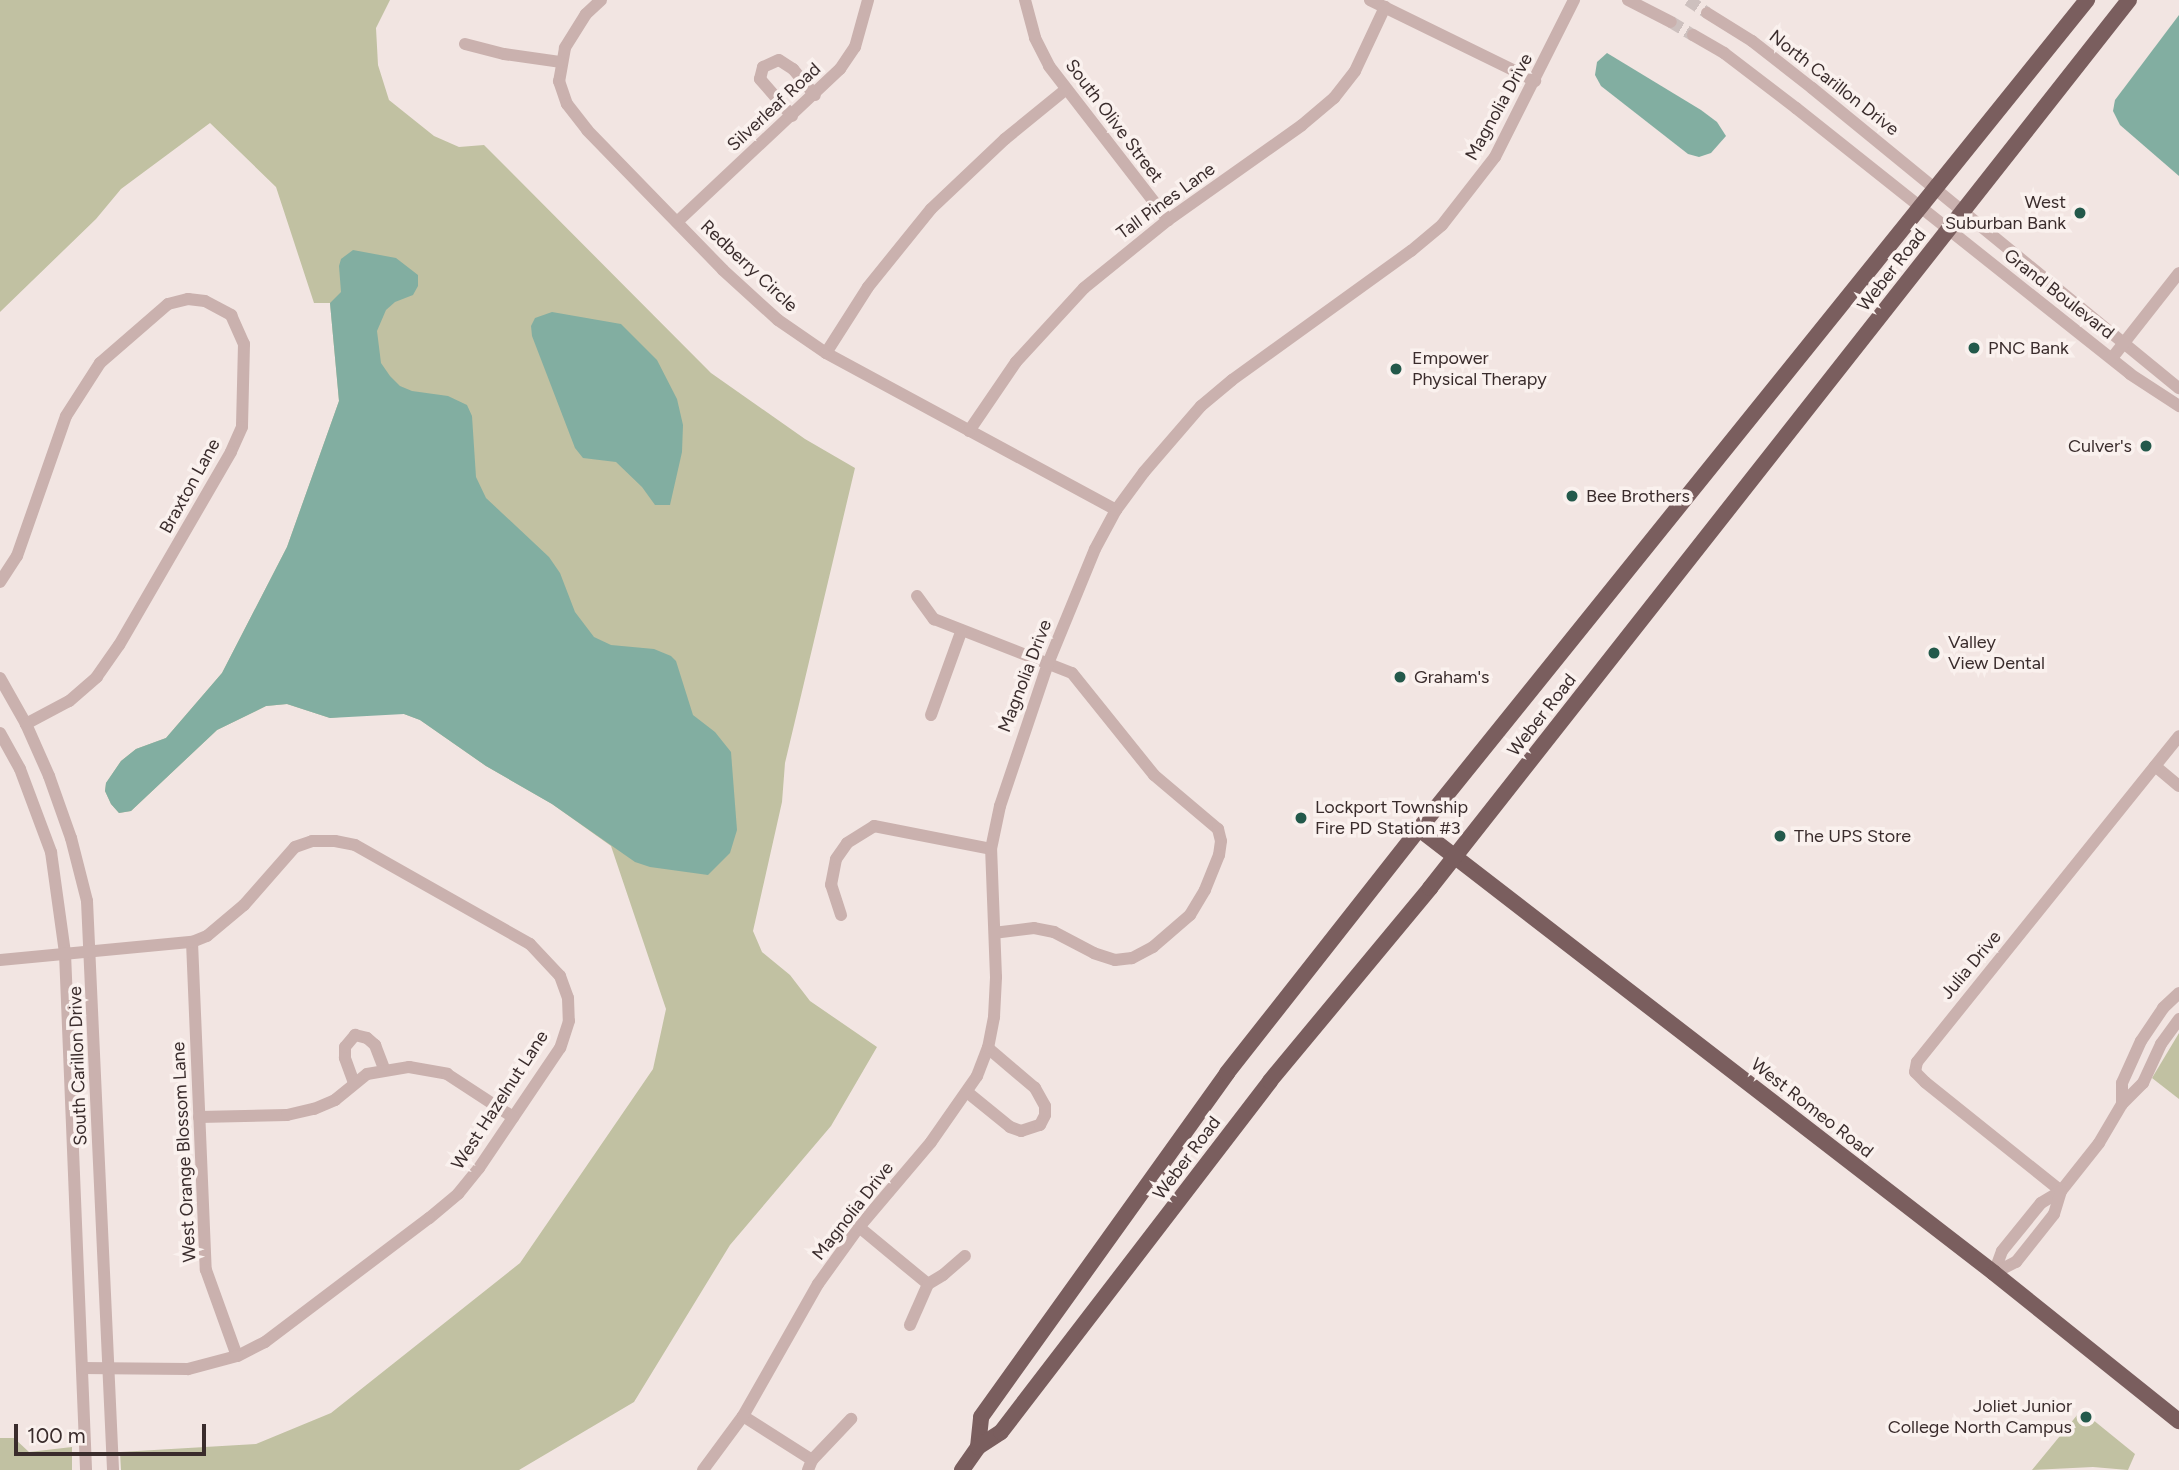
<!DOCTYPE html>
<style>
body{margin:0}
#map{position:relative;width:2179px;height:1470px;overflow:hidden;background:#f2e5e2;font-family:Figtree,sans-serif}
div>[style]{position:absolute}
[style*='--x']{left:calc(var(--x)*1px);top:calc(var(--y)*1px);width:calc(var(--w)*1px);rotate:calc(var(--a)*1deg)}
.green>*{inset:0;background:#c1c1a2}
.water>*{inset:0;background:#82aea1}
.minor-tunnel>*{height:12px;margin-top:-6px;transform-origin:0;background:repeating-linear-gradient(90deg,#cdc0be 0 12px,transparent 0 18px)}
.minor>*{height:12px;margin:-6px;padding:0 6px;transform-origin:6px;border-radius:6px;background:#cab1ae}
.major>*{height:16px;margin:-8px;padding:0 8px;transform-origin:8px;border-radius:8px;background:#7a5e5e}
.dots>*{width:19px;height:19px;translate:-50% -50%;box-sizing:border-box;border:4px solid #faf1ee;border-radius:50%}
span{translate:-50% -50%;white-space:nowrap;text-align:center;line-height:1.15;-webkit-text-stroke:7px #faf1ee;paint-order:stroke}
.street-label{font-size:18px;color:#3a2c2c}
.poi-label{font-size:18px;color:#3a2c2c}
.right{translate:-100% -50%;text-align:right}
.left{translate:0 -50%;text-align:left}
.scale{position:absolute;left:14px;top:1424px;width:192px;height:32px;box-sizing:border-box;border:4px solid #3a2c2c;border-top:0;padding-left:9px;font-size:21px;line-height:24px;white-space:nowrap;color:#3a2c2c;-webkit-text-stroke:5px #faf1ee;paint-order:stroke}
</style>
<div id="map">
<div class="green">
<i style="clip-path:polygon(0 0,390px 0,376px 28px,378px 65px,389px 100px,434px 136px,459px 147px,484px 145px,711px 373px,805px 439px,855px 468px,785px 763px,782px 802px,753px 931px,762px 952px,790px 975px,810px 1001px,877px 1047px,831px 1126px,730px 1245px,634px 1402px,519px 1470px,121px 1470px,120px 1452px,256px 1444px,331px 1413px,520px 1263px,653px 1069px,666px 1009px,611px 846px,552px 804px,486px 766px,420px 720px,404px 714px,386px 712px,330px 718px,287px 704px,266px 706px,217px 730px,131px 811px,119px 813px,111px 804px,105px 791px,106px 783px,121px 761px,136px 749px,166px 738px,222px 673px,287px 547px,339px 401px,330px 303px,314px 303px,276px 187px,210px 123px,121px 189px,96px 219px,0 312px)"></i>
<i style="clip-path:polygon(2179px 1033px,2179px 1099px,2152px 1078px)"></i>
<i style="clip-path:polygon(2078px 1414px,2087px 1415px,2135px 1454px,2128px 1470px,2093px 1467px,2032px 1470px)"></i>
<i style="clip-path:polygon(0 1438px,14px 1438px,29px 1452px,72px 1447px,72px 1470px,0 1470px)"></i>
</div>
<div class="water">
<i style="clip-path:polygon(2179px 15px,2179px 176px,2120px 125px,2113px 111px,2115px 100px)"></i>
<i style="clip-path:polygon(1607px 53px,1701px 110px,1717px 122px,1726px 136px,1711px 153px,1699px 157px,1688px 154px,1601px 86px,1595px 75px,1597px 62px)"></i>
<i style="clip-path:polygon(353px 250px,396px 258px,418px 275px,418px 286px,413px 295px,395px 302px,386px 310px,377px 331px,381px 363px,390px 376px,400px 386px,412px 391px,448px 396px,467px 405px,472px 416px,476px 477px,486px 498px,549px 557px,560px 573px,575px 612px,594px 637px,611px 645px,654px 649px,671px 656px,676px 661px,693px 715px,715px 732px,731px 752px,737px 830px,730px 853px,708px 875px,650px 867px,635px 862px,552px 804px,486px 766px,420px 720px,404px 714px,330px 718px,287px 704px,266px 706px,217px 730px,131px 811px,119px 813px,111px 804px,105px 791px,106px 783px,121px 761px,136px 749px,166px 738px,222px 673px,287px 547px,339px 401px,330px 303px,341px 292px,339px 266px,341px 259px)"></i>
<i style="clip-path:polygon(552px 312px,621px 324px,657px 360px,677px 399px,683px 425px,682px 452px,670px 505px,655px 505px,642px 487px,616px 462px,583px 458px,575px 448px,532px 336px,531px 326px,535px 318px)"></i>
</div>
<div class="minor-tunnel">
<i style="--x:1688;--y:0;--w:23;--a:34"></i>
<i style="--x:1671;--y:22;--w:26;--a:31"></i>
</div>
<div class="minor">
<i style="--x:601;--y:0;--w:21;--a:137"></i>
<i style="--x:586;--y:14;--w:40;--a:122"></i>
<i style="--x:565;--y:48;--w:34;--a:100"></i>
<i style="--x:559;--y:81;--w:24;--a:71"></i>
<i style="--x:567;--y:104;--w:33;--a:52"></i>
<i style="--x:587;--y:130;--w:195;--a:45.8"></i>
<i style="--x:723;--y:270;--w:74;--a:42.3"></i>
<i style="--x:778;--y:320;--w:58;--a:34.5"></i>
<i style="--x:826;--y:353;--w:330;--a:28.4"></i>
<i style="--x:1025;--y:0;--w:39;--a:75"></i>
<i style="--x:1035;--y:38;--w:31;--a:63"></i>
<i style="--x:1049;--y:66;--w:195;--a:52.3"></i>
<i style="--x:1370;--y:0;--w:184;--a:26.1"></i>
<i style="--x:1628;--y:0;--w:48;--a:27.1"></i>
<i style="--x:1707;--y:13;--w:53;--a:31.9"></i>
<i style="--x:1752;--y:41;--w:76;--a:38.1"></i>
<i style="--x:1812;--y:88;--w:474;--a:39.3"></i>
<i style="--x:1693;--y:35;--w:36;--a:30"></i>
<i style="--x:1724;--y:53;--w:91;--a:37.4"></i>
<i style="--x:1796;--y:108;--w:427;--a:38.5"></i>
<i style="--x:2130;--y:374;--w:59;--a:33.1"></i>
<i style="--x:465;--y:44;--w:40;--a:14.4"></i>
<i style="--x:504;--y:54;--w:58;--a:8"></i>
<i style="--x:792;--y:116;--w:49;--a:-130.9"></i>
<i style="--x:760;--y:79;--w:12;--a:-76"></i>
<i style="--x:763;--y:67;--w:17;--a:-24"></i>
<i style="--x:779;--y:60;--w:17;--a:33"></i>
<i style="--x:793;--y:69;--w:34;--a:50"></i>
<i style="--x:677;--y:222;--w:224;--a:-43.2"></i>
<i style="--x:840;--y:69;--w:27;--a:-56"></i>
<i style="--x:855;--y:47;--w:49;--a:-74.5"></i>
<i style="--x:826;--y:353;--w:78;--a:-57.5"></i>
<i style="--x:868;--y:287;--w:100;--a:-51.1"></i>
<i style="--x:931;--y:209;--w:102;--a:-43.4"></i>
<i style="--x:1005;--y:139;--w:77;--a:-39.2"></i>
<i style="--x:2112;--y:358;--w:108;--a:-51.8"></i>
<i style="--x:969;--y:431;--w:83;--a:-55.7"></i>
<i style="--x:1016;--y:362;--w:100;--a:-47.4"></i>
<i style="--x:1084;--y:288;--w:108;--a:-39"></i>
<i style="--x:1168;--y:220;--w:164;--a:-35.3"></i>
<i style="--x:1302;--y:125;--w:42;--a:-40.2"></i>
<i style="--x:1334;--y:98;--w:34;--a:-52"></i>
<i style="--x:1355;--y:71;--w:71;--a:-64.9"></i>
<i style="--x:0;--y:582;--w:31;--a:-57"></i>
<i style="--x:17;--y:556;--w:148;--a:-70.7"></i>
<i style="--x:66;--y:416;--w:63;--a:-57.3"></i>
<i style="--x:100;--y:363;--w:90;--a:-40.9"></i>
<i style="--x:168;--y:304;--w:21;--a:-14"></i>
<i style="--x:188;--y:299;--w:17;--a:7"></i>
<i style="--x:205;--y:301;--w:30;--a:28"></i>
<i style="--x:231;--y:315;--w:32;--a:66"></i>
<i style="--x:244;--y:344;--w:83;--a:91.4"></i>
<i style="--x:242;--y:427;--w:27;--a:114"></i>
<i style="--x:231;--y:452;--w:223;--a:120.1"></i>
<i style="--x:119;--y:645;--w:39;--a:125"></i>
<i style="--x:97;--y:677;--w:37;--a:139"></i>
<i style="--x:69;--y:701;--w:49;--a:151.9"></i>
<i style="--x:917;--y:596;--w:29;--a:54"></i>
<i style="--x:934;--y:619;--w:148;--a:21.4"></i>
<i style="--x:1072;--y:673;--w:131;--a:51.2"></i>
<i style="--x:1154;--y:775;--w:84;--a:40.2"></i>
<i style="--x:1218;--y:829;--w:12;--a:76"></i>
<i style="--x:1221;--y:841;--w:14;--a:98"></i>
<i style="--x:1219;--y:855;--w:38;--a:112"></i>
<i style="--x:1205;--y:890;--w:29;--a:121"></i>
<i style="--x:1190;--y:915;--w:49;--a:139.1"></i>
<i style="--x:1153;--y:947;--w:24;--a:152"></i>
<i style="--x:1132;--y:958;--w:17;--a:173"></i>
<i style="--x:1115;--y:960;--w:22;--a:-162"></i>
<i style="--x:1094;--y:953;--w:45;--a:-152.3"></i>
<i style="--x:1054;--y:932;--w:20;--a:-169"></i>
<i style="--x:1034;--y:928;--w:39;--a:173"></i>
<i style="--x:0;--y:678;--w:53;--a:60.5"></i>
<i style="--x:26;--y:724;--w:57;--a:66.1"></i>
<i style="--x:49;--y:776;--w:66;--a:70.5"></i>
<i style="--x:71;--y:838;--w:65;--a:75.7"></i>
<i style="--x:87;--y:901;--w:570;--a:87.38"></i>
<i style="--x:931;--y:715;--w:88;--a:-70.1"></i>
<i style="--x:0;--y:733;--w:41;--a:60.9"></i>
<i style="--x:20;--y:769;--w:89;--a:69.5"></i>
<i style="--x:51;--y:852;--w:102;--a:82.1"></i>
<i style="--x:65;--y:953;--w:517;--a:87.67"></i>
<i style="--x:2155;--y:766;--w:31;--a:40"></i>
<i style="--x:841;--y:915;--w:32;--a:-108"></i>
<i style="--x:831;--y:885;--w:26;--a:-79"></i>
<i style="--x:836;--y:859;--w:19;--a:-55"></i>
<i style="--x:847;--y:843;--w:32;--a:-32"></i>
<i style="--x:874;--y:826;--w:119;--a:11.1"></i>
<i style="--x:192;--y:942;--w:328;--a:87.6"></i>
<i style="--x:206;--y:1270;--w:91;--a:70.2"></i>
<i style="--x:0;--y:960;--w:193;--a:-5.4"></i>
<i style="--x:192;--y:942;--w:16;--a:-22"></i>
<i style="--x:207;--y:936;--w:48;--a:-40"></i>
<i style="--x:244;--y:905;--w:77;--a:-48.7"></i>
<i style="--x:295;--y:847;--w:18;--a:-19"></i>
<i style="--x:312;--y:841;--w:23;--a:0"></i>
<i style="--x:335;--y:841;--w:20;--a:11"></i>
<i style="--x:355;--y:845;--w:201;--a:29.5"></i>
<i style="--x:530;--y:944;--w:44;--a:46.8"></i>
<i style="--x:560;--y:976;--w:23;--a:70"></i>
<i style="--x:568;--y:998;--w:23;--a:88"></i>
<i style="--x:569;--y:1021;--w:28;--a:108"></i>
<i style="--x:560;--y:1048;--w:145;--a:124"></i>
<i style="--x:479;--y:1168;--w:33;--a:129"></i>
<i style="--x:458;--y:1194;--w:38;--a:140"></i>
<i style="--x:429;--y:1218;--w:206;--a:142.9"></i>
<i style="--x:265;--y:1342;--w:31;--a:153"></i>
<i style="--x:237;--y:1356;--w:51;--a:165.1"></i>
<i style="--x:188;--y:1369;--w:106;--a:-179.5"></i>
<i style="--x:354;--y:1083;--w:27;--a:-110"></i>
<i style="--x:345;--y:1058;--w:11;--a:-90"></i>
<i style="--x:345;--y:1047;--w:16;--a:-50"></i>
<i style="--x:355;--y:1035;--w:12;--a:14"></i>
<i style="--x:367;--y:1038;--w:11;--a:41"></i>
<i style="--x:375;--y:1045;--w:26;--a:69"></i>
<i style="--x:967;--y:1092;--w:55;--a:39.1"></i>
<i style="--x:1010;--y:1127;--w:12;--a:20"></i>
<i style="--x:1021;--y:1131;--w:20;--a:-18"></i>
<i style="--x:1040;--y:1125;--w:11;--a:-63"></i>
<i style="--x:1045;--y:1115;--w:9;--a:-90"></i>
<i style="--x:1045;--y:1106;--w:21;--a:-119"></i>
<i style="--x:1035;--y:1088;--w:62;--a:-139.6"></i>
<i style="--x:2122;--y:1104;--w:21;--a:-90"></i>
<i style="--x:2122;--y:1083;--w:46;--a:-65.7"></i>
<i style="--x:2141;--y:1041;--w:40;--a:-56"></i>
<i style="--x:2163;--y:1008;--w:22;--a:-43"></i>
<i style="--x:199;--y:1117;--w:88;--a:-1.3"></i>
<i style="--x:287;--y:1115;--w:28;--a:-13"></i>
<i style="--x:314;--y:1109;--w:23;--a:-23"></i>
<i style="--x:335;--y:1100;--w:41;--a:-39.1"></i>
<i style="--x:367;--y:1074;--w:43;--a:-9.5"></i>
<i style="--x:409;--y:1067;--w:39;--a:10"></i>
<i style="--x:447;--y:1074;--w:79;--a:33.1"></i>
<i style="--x:2061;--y:1191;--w:174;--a:-141.3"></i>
<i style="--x:1925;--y:1082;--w:14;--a:-135"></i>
<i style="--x:1915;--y:1072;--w:10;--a:-79"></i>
<i style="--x:1917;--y:1062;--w:418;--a:-51.2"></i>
<i style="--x:859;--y:1227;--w:89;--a:39.6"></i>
<i style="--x:1994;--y:1273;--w:23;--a:-70"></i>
<i style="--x:2002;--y:1251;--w:62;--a:-50.9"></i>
<i style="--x:2041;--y:1203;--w:23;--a:-31"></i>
<i style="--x:2061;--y:1191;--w:61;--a:-51.6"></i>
<i style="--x:2099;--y:1143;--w:45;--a:-59.5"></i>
<i style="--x:2122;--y:1104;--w:30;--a:-45"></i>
<i style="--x:2143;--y:1083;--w:43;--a:-65.2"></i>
<i style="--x:2161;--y:1044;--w:31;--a:-54"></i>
<i style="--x:1994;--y:1273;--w:25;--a:-27"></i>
<i style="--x:2016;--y:1262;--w:61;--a:-51.6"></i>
<i style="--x:2054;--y:1214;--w:24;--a:-73"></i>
<i style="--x:910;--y:1325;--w:45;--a:-66.3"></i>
<i style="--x:928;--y:1284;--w:17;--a:-31"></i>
<i style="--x:943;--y:1275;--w:29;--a:-41"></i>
<i style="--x:743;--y:1416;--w:82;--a:32.5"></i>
<i style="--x:703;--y:1470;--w:67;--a:-53.5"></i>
<i style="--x:743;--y:1416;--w:152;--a:-60.4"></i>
<i style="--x:818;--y:1284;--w:70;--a:-54.3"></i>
<i style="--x:859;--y:1227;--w:111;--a:-49.7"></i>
<i style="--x:931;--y:1142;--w:80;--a:-55.1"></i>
<i style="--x:977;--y:1076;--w:30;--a:-69"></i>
<i style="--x:988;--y:1048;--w:32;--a:-79"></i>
<i style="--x:994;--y:1017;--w:40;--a:-87.1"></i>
<i style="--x:996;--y:977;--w:128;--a:-92.2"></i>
<i style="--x:991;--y:849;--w:44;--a:-78.2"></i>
<i style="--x:1000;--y:806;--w:148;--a:-71.4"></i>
<i style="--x:1047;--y:666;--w:126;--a:-67.7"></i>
<i style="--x:1095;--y:549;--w:44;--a:-61.7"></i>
<i style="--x:1116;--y:510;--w:47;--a:-53.6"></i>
<i style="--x:1144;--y:472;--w:87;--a:-49.2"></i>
<i style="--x:1201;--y:406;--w:40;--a:-40"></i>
<i style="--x:1232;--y:380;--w:221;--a:-35.8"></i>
<i style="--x:1411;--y:251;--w:40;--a:-40"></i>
<i style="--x:1442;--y:225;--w:86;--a:-52.1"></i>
<i style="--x:1495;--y:157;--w:176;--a:-63.3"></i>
<i style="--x:808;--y:1470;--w:11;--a:-68"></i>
<i style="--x:812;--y:1460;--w:57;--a:-46.4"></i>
</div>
<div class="major">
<i style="--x:1419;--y:829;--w:726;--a:37.67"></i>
<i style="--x:1994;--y:1273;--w:237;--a:38.7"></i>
<i style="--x:978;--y:1447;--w:30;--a:-84"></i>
<i style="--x:981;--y:1417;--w:423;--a:-54.4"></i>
<i style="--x:1227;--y:1073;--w:310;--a:-51.8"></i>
<i style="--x:1419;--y:829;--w:1065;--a:-51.14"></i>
<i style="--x:962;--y:1470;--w:28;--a:-55"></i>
<i style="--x:978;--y:1447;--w:27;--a:-33"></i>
<i style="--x:1001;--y:1432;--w:442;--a:-52.5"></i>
<i style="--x:1270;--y:1081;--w:251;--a:-50.3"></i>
<i style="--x:1430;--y:888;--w:1130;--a:-51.79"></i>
</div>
<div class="dots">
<i style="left:2080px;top:213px;background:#23594b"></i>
<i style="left:1974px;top:348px;background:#23594b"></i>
<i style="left:1396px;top:369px;background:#23594b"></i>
<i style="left:2146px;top:446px;background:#23594b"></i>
<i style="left:1572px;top:496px;background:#23594b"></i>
<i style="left:1934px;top:653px;background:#23594b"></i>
<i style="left:1400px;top:677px;background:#23594b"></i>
<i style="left:1301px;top:818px;background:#23594b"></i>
<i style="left:1780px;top:836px;background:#23594b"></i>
<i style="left:2086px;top:1417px;background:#23594b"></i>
</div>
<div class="street-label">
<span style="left:1834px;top:83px;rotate:38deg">North Carillon Drive</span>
<span style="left:774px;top:107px;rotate:-43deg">Silverleaf Road</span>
<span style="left:1499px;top:107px;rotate:-61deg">Magnolia Drive</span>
<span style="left:1114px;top:121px;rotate:53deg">South Olive Street</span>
<span style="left:1166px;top:201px;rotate:-36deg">Tall Pines Lane</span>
<span style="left:749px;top:266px;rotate:43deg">Redberry Circle</span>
<span style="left:1892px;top:270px;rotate:-52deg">Weber Road</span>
<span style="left:2059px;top:294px;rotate:38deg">Grand Boulevard</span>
<span style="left:190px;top:486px;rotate:-61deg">Braxton Lane</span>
<span style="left:1025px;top:676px;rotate:-69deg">Magnolia Drive</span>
<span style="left:1542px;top:715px;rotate:-52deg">Weber Road</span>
<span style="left:1971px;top:965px;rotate:-50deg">Julia Drive</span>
<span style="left:78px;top:1066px;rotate:-92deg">South Carillon Drive</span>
<span style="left:500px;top:1100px;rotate:-57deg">West Hazelnut Lane</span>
<span style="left:1812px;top:1108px;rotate:38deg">West Romeo Road</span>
<span style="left:184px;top:1152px;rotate:-93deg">West Orange Blossom Lane</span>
<span style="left:1187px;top:1158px;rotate:-53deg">Weber Road</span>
<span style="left:853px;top:1211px;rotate:-52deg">Magnolia Drive</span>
</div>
<div class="poi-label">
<span class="right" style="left:2066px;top:213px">West<br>Suburban Bank</span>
<span class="left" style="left:1988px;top:348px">PNC Bank</span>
<span class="left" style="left:1412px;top:369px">Empower<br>Physical Therapy</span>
<span class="right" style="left:2132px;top:446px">Culver's</span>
<span class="left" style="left:1586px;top:496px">Bee Brothers</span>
<span class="left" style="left:1948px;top:653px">Valley<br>View Dental</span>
<span class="left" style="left:1414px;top:677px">Graham's</span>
<span class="left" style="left:1315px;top:818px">Lockport Township<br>Fire PD Station #3</span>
<span class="left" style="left:1794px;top:836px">The UPS Store</span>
<span class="right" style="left:2072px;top:1417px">Joliet Junior<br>College North Campus</span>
</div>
<div class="scale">100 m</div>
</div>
